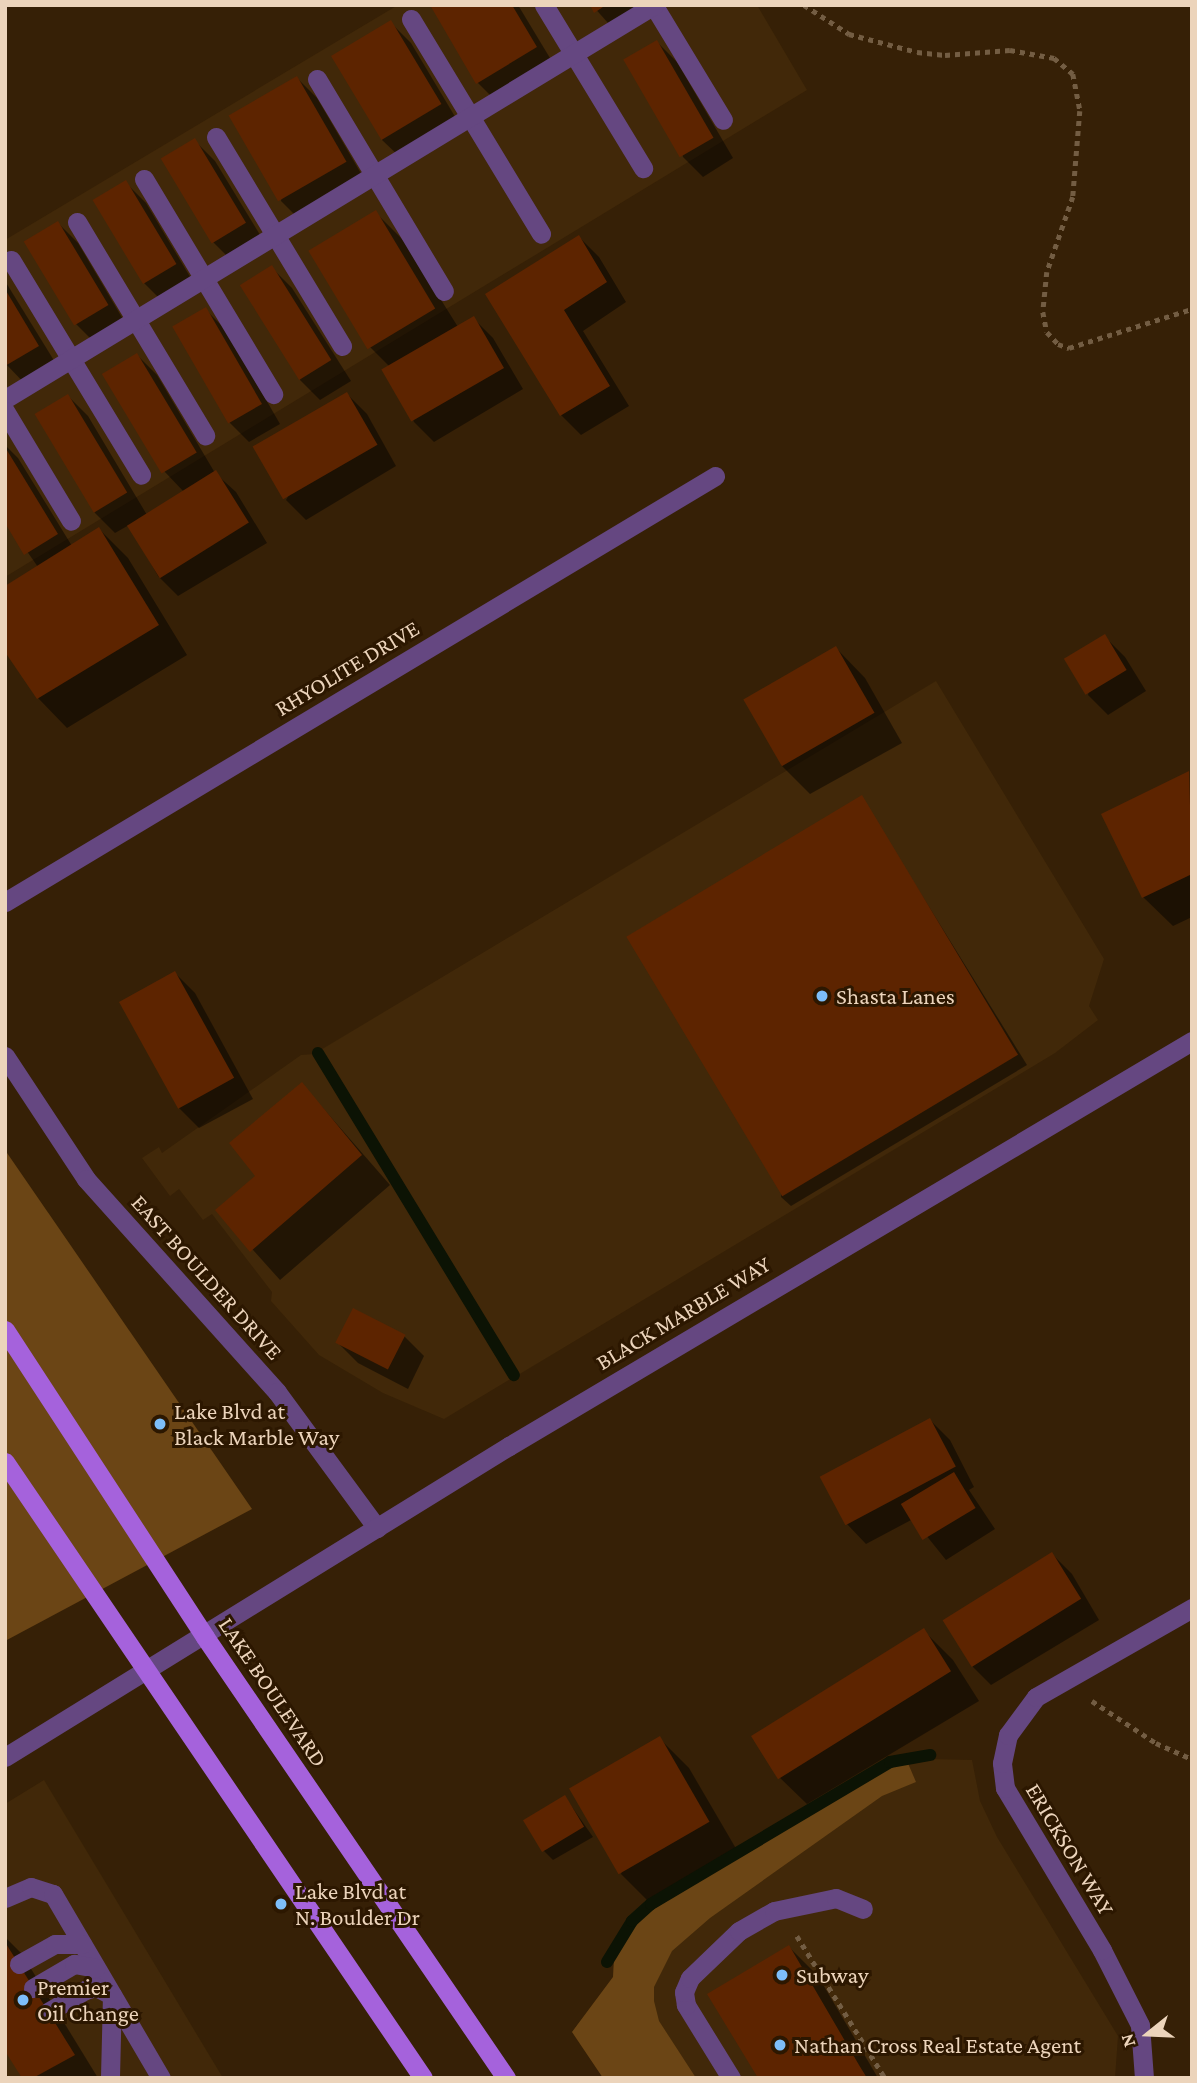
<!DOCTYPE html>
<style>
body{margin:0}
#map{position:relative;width:1197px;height:2083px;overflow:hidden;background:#362006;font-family:"Crimson Pro",serif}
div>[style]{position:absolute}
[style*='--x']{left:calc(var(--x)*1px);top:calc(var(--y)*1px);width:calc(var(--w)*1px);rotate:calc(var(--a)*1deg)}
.built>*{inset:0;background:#412809}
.green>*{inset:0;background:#6b4515}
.shadow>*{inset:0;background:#0007}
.stream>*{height:12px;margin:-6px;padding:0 6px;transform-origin:6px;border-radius:6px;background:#0c1304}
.building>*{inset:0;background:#5d2400;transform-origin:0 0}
.path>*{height:4.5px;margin-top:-2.25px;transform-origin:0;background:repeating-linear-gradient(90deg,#735d43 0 5px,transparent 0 10px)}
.service>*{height:19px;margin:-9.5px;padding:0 9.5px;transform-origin:9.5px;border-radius:9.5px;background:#654781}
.minor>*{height:19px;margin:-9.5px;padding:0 9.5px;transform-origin:9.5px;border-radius:9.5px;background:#654781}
.primary>*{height:19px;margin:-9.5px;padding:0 9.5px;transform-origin:9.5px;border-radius:9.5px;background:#a562dc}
.dots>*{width:19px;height:19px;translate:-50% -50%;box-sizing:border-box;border:4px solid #2c1700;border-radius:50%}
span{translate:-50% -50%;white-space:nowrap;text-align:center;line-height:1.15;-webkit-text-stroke:6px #2c1700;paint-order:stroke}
.street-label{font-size:23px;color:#ecd4bb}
.poi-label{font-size:23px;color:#ecd4bb}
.left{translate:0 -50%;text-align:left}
.frame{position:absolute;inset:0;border:7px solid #ecd4bb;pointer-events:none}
.north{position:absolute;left:1113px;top:1999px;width:70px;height:70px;-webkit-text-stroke:5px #2c1700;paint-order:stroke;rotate:252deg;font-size:19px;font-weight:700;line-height:28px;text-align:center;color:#ecd4bb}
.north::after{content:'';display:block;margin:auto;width:24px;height:32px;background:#ecd4bb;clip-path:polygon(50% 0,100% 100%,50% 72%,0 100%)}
</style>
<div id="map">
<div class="built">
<i style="clip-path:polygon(398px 5px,757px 5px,807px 90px,5px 577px,5px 240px)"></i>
<i style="clip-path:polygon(936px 681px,1104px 959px,1089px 1006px,1098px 1020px,1055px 1053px,518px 1375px,319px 1051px)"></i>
<i style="clip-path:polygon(315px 1054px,512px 1378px,444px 1419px,383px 1393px,319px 1355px,271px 1301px,272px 1292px,212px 1214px,203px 1220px,179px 1189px,170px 1196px,142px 1158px,159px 1147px,162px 1153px,301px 1055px)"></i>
<i style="clip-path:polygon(929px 1759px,972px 1760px,980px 1801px,997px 1837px,1118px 2036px,1115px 2078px,603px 2078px,572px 2032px,613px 1977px,614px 1959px,642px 1916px,890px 1766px)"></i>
<i style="clip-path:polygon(44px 1780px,223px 2078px,5px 2078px,5px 1804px)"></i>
</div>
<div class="green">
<i style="clip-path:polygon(5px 1150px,252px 1509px,5px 1641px)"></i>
<i style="clip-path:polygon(907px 1761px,916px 1782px,882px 1796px,710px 1918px,672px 1951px,654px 1987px,654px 2001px,659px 2021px,696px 2078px,603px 2078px,572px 2032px,613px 1977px,614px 1959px,642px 1916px,890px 1766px)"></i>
</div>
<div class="shadow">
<i style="clip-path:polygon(432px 5px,518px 5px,556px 68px,498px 103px,478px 83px)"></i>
<i style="clip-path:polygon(592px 5px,641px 5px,616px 32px)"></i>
<i style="clip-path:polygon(391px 23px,411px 43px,460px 125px,403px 160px,382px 140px)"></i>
<i style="clip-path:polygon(657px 42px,677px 62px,733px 158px,703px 177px,683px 157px)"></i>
<i style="clip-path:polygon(297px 78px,317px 98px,366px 182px,301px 221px,281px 201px)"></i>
<i style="clip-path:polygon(195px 141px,215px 161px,265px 243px,233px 262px,213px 242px,163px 160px)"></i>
<i style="clip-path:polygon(126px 183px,146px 203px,195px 285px,164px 303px,144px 283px)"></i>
<i style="clip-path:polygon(375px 212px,405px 242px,458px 327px,473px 318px,493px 338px,523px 389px,434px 442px,414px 422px,391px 368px,370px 347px)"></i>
<i style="clip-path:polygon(58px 223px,78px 243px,127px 326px,96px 344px,76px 324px,26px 242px)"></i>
<i style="clip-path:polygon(579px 237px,599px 257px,626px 302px,583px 331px,629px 406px,581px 435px,561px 415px,487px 294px)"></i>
<i style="clip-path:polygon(272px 268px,292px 288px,351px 381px,320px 400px,300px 380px)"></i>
<i style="clip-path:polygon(5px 281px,58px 367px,26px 385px,5px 363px)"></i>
<i style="clip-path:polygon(206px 310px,226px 330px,280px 424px,249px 442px,229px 422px)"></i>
<i style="clip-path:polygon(137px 355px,157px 375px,215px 473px,236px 492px,267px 543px,178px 596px,158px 576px,129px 525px,115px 533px,95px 513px,36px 415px,68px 396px,88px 416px,147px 515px,184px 492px,164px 471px)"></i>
<i style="clip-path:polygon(347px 394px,367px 414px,396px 466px,306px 520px,286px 500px)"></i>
<i style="clip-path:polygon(5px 445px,18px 458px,72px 546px,99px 529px,128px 558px,187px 655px,67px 728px,38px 698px,38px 567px,5px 520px)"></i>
<i style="clip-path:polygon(1105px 637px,1125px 657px,1146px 691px,1108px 715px,1088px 695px)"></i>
<i style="clip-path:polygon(836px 648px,865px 678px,902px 743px,810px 794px,781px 765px)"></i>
<i style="clip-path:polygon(1189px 773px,1192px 917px,1173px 926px,1143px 897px)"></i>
<i style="clip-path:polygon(861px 797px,1027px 1065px,791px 1206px,781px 1197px)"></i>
<i style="clip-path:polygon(175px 973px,195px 993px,253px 1099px,199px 1128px,179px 1108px)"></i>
<i style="clip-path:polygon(302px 1084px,390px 1185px,280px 1280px,217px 1210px,257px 1176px)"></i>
<i style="clip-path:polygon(404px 1336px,424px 1356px,408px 1389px,358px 1363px,338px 1343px)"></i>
<i style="clip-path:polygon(930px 1420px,950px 1440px,974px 1487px,969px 1490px,995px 1529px,946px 1560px,913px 1519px,866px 1544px,846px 1523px)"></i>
<i style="clip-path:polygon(1052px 1554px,1072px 1574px,1099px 1620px,991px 1685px,971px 1665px)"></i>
<i style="clip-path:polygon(924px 1631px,953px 1660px,979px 1701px,807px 1804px,777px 1775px)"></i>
<i style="clip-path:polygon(659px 1738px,689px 1768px,738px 1852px,650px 1903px,621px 1874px)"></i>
<i style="clip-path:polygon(565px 1797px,593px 1837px,553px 1860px,543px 1850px)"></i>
<i style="clip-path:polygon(5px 1937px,22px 1954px,98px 2078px,24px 2078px,5px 2047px)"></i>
<i style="clip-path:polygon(789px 1947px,818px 1976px,878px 2078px,760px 2078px)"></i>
</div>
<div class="stream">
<i style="--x:318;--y:1053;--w:377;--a:58.7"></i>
<i style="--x:607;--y:1962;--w:48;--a:-58.6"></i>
<i style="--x:632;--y:1921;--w:25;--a:-42"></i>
<i style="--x:651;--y:1904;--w:278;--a:-30.7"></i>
<i style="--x:890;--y:1762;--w:41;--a:-9.9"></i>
</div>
<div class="building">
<i style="clip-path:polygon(430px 5px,512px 5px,537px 47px,476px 84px)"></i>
<i style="clip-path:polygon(590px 5px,606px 5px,594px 13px)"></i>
<i style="left:391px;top:20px;width:98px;height:70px;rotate:59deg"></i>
<i style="left:657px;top:40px;width:113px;height:39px;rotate:60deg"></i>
<i style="left:297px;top:76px;width:99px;height:79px;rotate:60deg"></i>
<i style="left:195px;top:138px;width:99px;height:40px;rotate:59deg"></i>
<i style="left:126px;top:180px;width:98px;height:39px;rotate:59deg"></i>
<i style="left:376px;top:210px;width:115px;height:79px;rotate:59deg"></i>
<i style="left:58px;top:221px;width:98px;height:40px;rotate:59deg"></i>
<i style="clip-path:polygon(579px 235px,607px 282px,564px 310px,610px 386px,560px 416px,485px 294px)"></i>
<i style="left:272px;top:265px;width:112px;height:38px;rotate:58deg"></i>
<i style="clip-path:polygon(5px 289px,39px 346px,5px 366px)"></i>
<i style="left:206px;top:307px;width:112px;height:39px;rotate:60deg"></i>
<i style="left:474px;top:316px;width:60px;height:107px;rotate:60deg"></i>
<i style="left:137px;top:353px;width:116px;height:41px;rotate:59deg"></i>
<i style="left:347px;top:392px;width:61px;height:109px;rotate:60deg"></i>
<i style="left:68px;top:394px;width:115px;height:39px;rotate:59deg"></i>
<i style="clip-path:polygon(5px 447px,58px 534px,24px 555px,5px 523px)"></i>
<i style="left:216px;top:470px;width:62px;height:105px;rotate:58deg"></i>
<i style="clip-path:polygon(99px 527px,159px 625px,37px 699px,5px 652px,5px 586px)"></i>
<i style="left:1105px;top:634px;width:42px;height:48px;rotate:59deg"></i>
<i style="left:836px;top:646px;width:77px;height:107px;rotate:60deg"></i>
<i style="clip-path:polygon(1189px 771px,1192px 874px,1142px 898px,1101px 814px)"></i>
<i style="left:862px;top:795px;width:303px;height:275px;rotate:59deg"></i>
<i style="left:175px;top:971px;width:122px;height:64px;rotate:61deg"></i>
<i style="clip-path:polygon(302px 1082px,362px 1155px,250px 1252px,215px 1210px,255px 1176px,229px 1143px)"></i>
<i style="left:353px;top:1308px;width:59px;height:39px;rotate:27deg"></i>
<i style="left:930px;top:1418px;width:55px;height:125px;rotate:62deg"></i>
<i style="left:954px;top:1472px;width:42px;height:62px;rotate:59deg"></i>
<i style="left:1052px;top:1552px;width:55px;height:129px;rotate:58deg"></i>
<i style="left:924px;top:1628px;width:51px;height:204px;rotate:58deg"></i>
<i style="left:660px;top:1736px;width:99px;height:105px;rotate:60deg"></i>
<i style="left:565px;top:1795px;width:37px;height:49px;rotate:59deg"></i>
<i style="clip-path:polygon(5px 1942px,75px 2055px,33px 2078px,22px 2078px,5px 2051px)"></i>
<i style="clip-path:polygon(789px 1945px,859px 2065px,867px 2078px,758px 2078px,707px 1994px)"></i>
</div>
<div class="path">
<i style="--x:804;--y:5;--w:54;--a:32.8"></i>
<i style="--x:849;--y:34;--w:70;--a:14.8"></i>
<i style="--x:917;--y:52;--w:28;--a:6"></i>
<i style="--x:945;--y:55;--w:65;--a:-4.4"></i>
<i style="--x:1010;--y:50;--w:45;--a:10.3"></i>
<i style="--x:1054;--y:58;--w:25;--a:40"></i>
<i style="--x:1073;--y:74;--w:38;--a:79"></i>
<i style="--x:1080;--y:111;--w:86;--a:94.7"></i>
<i style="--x:1073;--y:197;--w:79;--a:109.1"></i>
<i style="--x:1047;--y:272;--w:40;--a:95.7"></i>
<i style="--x:1043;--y:312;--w:20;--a:79"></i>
<i style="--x:1047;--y:332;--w:16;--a:47"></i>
<i style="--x:1058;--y:344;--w:12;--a:20"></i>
<i style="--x:1069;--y:348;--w:129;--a:-17.6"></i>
<i style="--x:1092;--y:1701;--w:77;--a:33.3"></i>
<i style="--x:1156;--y:1743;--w:39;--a:24"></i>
<i style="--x:797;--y:1936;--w:167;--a:58.2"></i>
</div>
<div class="service">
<i style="--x:544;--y:5;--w:191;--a:58.7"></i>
<i style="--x:654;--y:6;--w:133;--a:58.8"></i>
<i style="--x:411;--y:19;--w:251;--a:58.8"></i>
<i style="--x:317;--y:79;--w:247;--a:59.1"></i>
<i style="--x:216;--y:137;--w:244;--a:58.9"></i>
<i style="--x:144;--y:179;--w:251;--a:59"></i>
<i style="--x:77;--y:222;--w:249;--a:59"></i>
<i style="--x:11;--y:260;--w:251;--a:58.8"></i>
<i style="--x:5;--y:399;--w:759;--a:-31.26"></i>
<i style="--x:5;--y:411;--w:128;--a:59"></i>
<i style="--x:5;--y:1898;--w:28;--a:-23"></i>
<i style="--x:31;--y:1887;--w:23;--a:18"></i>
<i style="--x:53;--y:1894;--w:213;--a:59.6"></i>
<i style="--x:19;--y:1964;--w:41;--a:-29.1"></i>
<i style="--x:55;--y:1944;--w:27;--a:0"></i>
<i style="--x:33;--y:1988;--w:48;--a:-30.3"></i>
<i style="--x:74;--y:1964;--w:22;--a:10"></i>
<i style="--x:48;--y:2012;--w:43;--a:-30.7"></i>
<i style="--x:85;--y:1990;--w:11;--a:-15"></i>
<i style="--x:96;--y:1987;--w:18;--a:27"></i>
<i style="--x:112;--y:1995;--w:83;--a:91.4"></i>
<i style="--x:731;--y:2078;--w:86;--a:-121.7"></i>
<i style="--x:686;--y:2005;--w:13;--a:-99"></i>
<i style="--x:684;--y:1992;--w:15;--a:-67"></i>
<i style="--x:690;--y:1978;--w:68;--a:-43.8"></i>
<i style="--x:739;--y:1931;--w:40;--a:-29.7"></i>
<i style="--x:774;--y:1911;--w:63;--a:-11.8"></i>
<i style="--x:836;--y:1898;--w:29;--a:22"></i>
</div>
<div class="minor">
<i style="--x:5;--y:902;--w:828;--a:-30.96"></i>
<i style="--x:5;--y:1056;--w:147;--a:56.6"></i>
<i style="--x:86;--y:1179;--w:286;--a:48.1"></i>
<i style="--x:277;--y:1392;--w:169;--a:53.7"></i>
<i style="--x:5;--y:1757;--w:592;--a:-31.68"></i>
<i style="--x:509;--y:1446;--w:794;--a:-30.67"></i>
<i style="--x:1144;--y:2078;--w:53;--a:-94.3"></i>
<i style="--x:1140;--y:2025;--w:84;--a:-116.9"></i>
<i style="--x:1102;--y:1950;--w:189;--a:-120.9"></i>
<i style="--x:1005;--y:1788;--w:25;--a:-97"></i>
<i style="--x:1002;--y:1763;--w:29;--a:-78"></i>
<i style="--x:1008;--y:1735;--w:47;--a:-53.6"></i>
<i style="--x:1036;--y:1697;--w:180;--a:-29.7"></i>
</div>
<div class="primary">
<i style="--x:5;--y:1330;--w:366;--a:56.9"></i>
<i style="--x:205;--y:1637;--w:534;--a:55.68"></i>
<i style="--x:5;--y:1462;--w:744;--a:55.84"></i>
</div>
<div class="dots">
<i style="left:822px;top:996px;background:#7dbef9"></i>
<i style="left:160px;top:1424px;background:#7dbef9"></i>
<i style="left:281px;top:1904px;background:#7dbef9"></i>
<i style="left:782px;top:1975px;background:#7dbef9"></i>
<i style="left:23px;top:2000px;background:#7dbef9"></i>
<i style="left:780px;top:2045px;background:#7dbef9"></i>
</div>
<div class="street-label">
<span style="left:347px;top:668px;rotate:-31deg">RHYOLITE DRIVE</span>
<span style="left:207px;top:1277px;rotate:48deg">EAST BOULDER DRIVE</span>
<span style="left:683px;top:1313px;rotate:-31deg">BLACK MARBLE WAY</span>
<span style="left:273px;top:1692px;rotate:56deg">LAKE BOULEVARD</span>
<span style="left:1070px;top:1849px;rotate:59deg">ERICKSON WAY</span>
</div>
<div class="poi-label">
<span class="left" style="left:836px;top:996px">Shasta Lanes</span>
<span class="left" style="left:174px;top:1424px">Lake Blvd at<br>Black Marble Way</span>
<span class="left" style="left:295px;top:1904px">Lake Blvd at<br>N. Boulder Dr</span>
<span class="left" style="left:796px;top:1975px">Subway</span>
<span class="left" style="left:37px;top:2000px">Premier<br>Oil Change</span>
<span class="left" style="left:794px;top:2045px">Nathan Cross Real Estate Agent</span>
</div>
<div class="frame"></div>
<div class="north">N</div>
</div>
